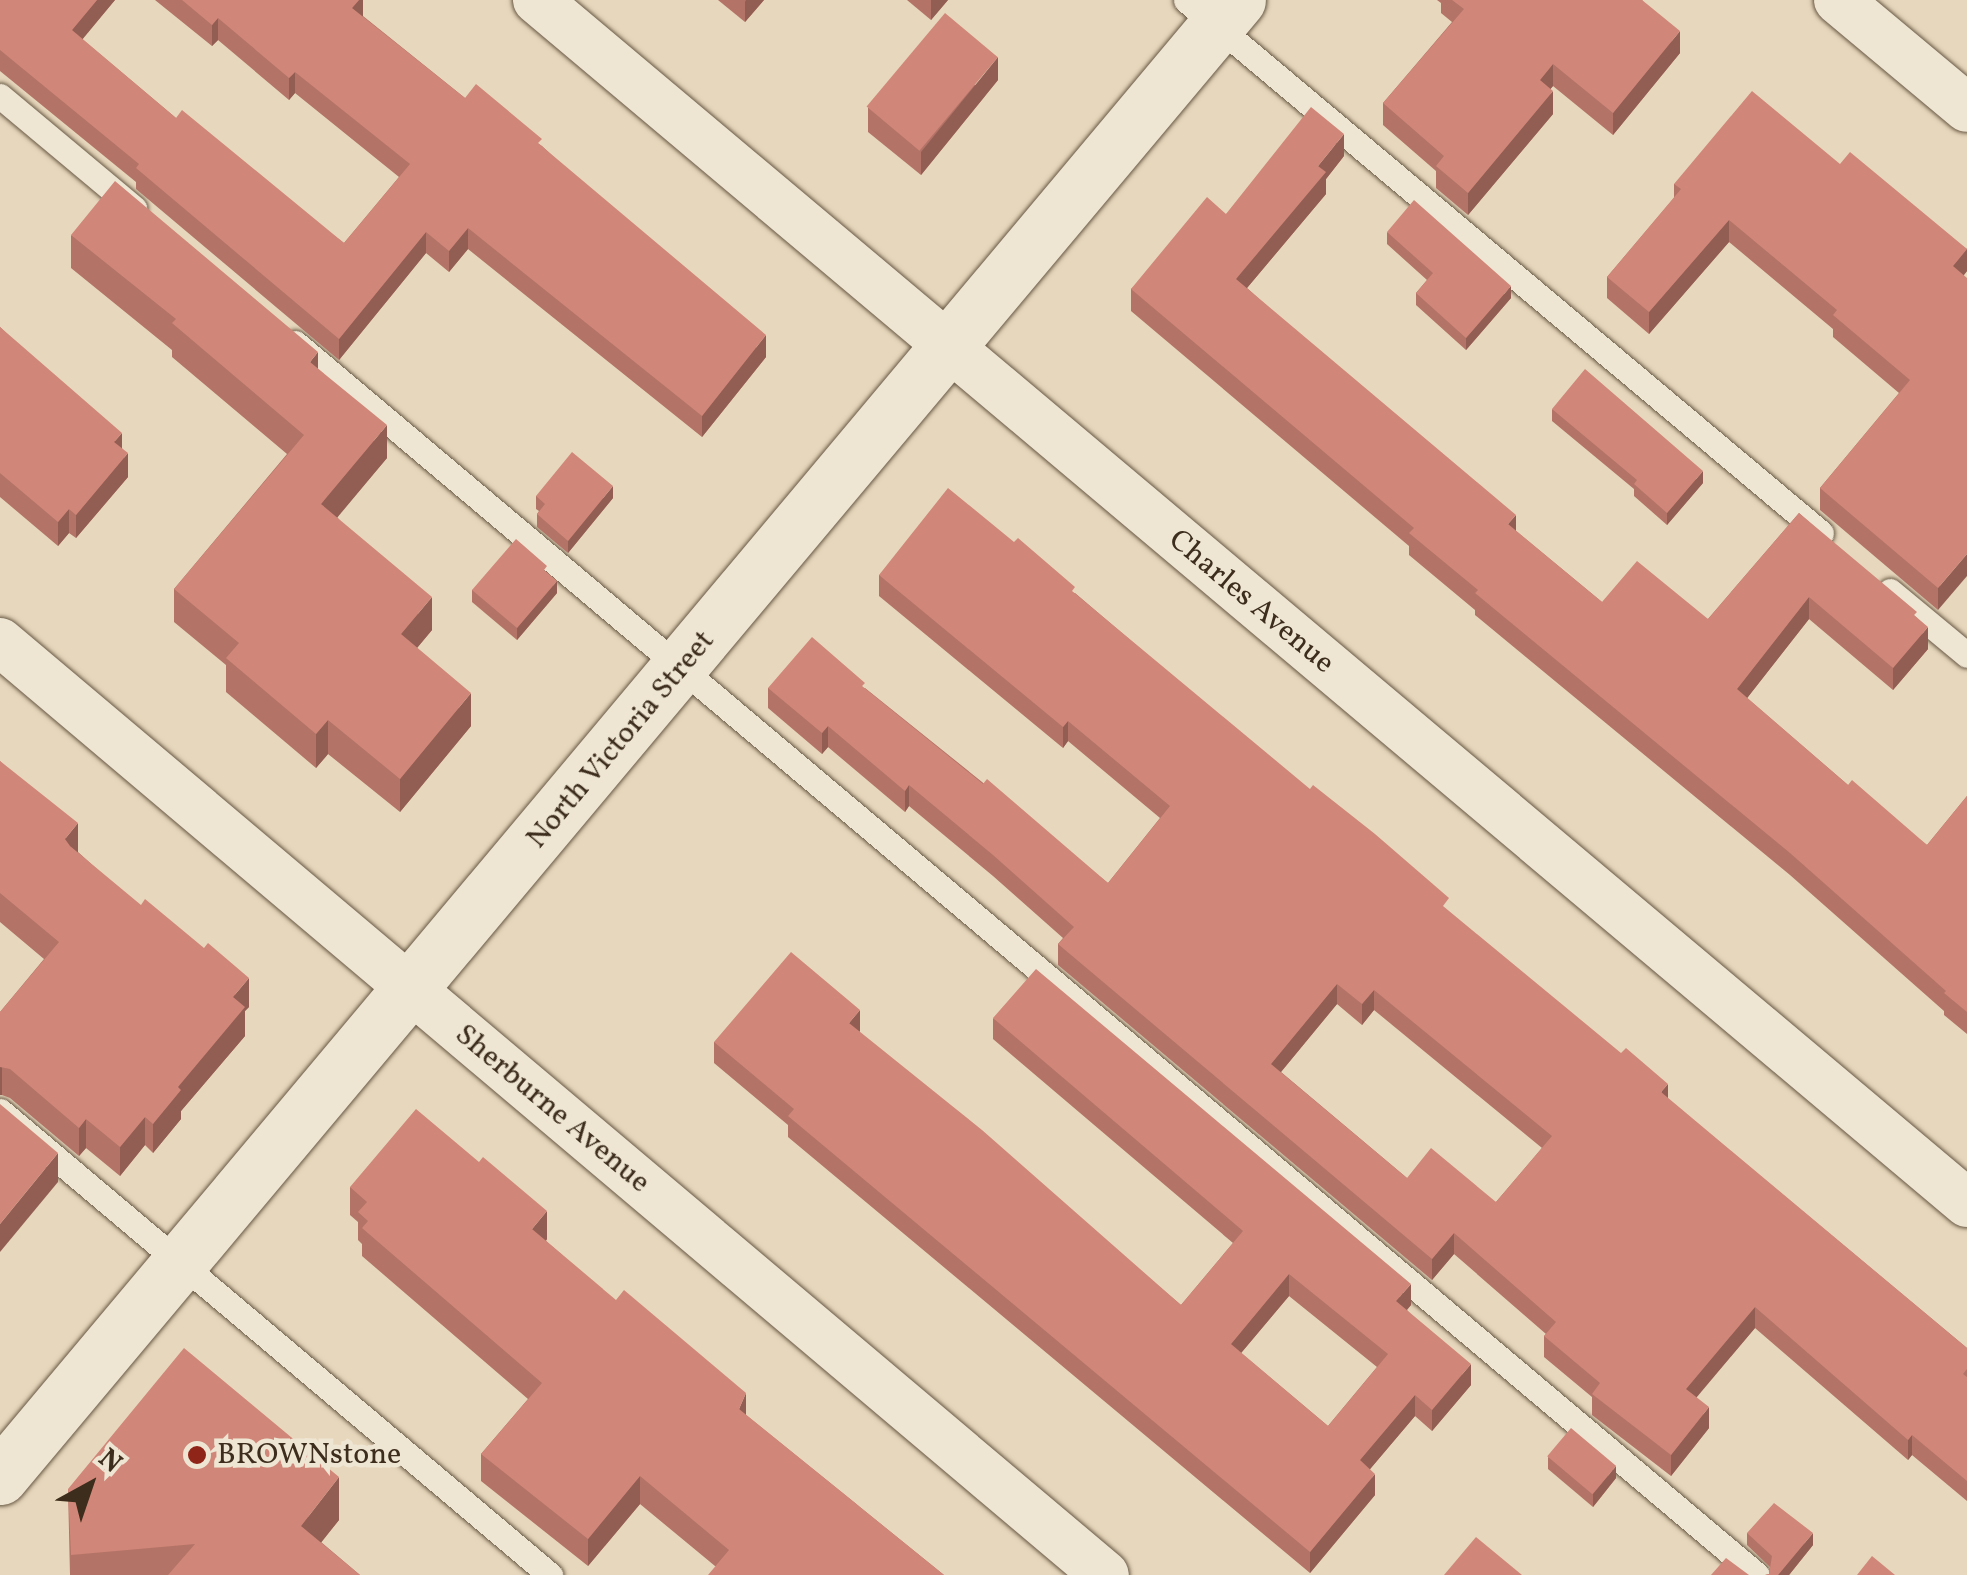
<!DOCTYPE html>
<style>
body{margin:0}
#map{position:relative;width:1967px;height:1575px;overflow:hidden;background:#e7d7bc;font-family:Vollkorn,serif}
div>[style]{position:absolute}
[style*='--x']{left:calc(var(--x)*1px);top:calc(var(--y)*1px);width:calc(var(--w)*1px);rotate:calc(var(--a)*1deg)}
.roads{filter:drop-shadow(0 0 2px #675844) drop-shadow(0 0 2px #675844)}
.lane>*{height:25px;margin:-12.5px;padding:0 12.5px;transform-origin:12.5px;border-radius:12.5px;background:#efe5d3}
.street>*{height:48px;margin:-24px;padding:0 24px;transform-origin:24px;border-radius:24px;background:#efe5d3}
.secondary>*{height:55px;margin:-27.5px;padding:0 27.5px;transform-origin:27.5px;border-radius:27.5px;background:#efe5d3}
.wall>*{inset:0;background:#b37367}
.shaded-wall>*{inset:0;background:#925e54;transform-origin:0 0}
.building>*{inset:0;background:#d08678;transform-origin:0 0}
.dots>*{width:28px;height:28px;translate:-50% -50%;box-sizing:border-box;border:5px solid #efe5d3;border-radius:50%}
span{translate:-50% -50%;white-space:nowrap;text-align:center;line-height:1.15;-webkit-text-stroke:9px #efe5d3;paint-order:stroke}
.street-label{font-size:30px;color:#3c2d1c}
.poi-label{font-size:30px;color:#3c2d1c}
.left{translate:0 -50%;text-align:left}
.north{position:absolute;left:40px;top:1435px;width:100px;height:100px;-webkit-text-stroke:8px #efe5d3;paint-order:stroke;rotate:40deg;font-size:28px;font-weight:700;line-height:40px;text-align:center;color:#3c2d1c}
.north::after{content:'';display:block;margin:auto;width:35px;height:45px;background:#3c2d1c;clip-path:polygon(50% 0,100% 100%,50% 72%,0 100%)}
</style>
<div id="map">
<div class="roads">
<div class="lane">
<i style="--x:1186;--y:0;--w:829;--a:40.01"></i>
<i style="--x:0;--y:96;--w:175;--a:39.9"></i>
<i style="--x:295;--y:343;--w:1912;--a:40.12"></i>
<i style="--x:1890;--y:591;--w:100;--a:39.7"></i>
<i style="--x:0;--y:1111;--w:720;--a:40.15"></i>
</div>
<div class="street">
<i style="--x:537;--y:0;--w:1869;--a:40.07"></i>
<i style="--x:1838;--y:0;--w:168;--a:39.9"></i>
<i style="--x:0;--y:642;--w:1446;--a:40.18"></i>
</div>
<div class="secondary">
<i style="--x:0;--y:1477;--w:1927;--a:-50.03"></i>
</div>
</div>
<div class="wall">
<i style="clip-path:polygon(0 0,115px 0,82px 39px,176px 118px,344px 243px,399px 177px,295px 93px,289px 100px,218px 40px,212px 46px,155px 0,363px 0,363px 16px,465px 98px,542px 146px,766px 357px,702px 437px,468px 249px,449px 272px,426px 253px,339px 360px,136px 189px,136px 182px,0 71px)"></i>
<i style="clip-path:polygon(718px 0,764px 0,745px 22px)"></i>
<i style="clip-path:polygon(907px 0,948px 0,931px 20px)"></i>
<i style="clip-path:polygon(1437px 0,1642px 0,1680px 53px,1613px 135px,1553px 86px,1550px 89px,1553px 114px,1468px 215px,1436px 188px,1436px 171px,1383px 125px,1383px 103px,1452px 22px,1441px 13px,1441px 3px)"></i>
<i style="clip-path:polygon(998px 80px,921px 175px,868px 132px,868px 108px)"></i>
<i style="clip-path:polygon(1344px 156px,1326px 179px,1326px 194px,1247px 288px,1516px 531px,1602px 602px,1708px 619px,1799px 513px,1917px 618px,1928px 649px,1893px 690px,1809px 619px,1747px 698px,1848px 785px,1927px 845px,1967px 796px,1967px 1034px,1944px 1015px,1944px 1011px,1790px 875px,1475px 615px,1475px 610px,1409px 555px,1409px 546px,1131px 311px,1131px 289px,1226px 214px)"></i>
<i style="clip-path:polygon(1840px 164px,1967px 249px,1967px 271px,1964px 275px,1938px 610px,1820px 510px,1820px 488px,1899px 393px,1833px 337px,1833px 329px,1729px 242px,1649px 334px,1607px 298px,1607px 277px,1674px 198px,1674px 184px)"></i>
<i style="clip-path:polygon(1387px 232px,1511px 298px,1466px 350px,1416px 305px,1416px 293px,1427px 280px,1387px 244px)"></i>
<i style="clip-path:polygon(71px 235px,318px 369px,387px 458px,337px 517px,432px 630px,417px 648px,471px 726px,400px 812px,328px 754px,316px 768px,226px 692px,226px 665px,174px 622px,174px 589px,287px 454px,172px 357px,172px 350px,71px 268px)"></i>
<i style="clip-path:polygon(0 327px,122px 448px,128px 477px,76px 538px,69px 533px,58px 546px,0 497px)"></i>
<i style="clip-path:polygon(1552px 409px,1703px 483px,1667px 525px,1634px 496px,1634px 489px,1552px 421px)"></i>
<i style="clip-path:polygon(536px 496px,613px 498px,568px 553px,537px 527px,537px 514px,539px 511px,536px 509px)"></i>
<i style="clip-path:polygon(547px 572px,557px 593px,517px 640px,472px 602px,472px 590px)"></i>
<i style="clip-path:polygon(evenodd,879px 575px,1075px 593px,1668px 1099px,1967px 1348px,1967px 1501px,1912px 1455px,1908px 1460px,1755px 1328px,1696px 1397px,1709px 1428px,1671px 1476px,1592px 1415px,1592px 1397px,1544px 1357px,1544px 1336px,1546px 1334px,1454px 1254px,1432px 1280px,1058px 965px,1058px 944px,1063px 938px,993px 876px,909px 806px,905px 812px,828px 747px,822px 754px,768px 708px,768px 688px,865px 688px,1108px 883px,1160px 818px,1068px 741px,1063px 748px,879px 596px,879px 575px,1337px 1004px,1362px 1025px,1374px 1010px,1542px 1148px,1496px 1202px,1407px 1178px,1281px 1072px,1337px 1004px)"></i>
<i style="clip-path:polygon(0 761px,78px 852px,249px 1007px,245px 1011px,245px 1036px,181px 1111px,181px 1119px,153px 1153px,145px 1145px,120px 1176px,86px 1148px,79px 1156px,10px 1098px,2px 1095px,0 1012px,44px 959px,0 922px)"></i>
<i style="clip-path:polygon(evenodd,993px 1018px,1411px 1305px,1407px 1310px,1471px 1385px,1432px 1431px,1415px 1416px,1370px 1469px,1375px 1495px,1310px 1573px,788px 1137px,788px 1125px,714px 1063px,714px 1042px,860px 1031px,859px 1032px,1181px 1305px,1233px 1243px,993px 1039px,993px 1018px,1289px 1296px,1377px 1367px,1328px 1426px,1241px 1353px,1289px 1296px)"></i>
<i style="clip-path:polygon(350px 1187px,547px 1239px,546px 1241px,746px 1415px,944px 1575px,715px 1566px,640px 1504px,588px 1566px,481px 1481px,481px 1454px,528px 1399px,362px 1256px,362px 1244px,358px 1240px,358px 1222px,350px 1215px)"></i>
<i style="clip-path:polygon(1548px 1457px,1616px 1478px,1593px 1507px,1548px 1469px)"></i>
<i style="clip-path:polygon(68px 1489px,339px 1520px,321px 1542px,360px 1575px,70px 1575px)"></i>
<i style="clip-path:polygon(1747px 1533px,1813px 1545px,1789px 1575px,1765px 1575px,1769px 1574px,1770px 1567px,1747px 1545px)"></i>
</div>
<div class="shaded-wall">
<i style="clip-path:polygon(97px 0,115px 0,72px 52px,72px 30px)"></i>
<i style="clip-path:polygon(359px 0,363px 0,363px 16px,352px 29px,352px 8px)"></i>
<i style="clip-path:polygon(746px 0,764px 0,745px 22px,745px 2px)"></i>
<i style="clip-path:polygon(931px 0,948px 0,931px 20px)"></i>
<i style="clip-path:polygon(218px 18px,218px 40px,212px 46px,212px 25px)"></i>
<i style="clip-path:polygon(1680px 31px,1680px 53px,1613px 135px,1613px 113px)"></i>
<i style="clip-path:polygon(998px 57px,998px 80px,921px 175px,921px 152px)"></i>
<i style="clip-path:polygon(1553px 64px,1553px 86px,1540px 102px,1540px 80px)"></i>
<i style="clip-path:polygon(295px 72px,295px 93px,289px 100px,289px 78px)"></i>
<i style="clip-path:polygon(1553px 91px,1553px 114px,1468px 215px,1468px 193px)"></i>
<i style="clip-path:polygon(1344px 134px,1344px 156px,1326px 179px,1326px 194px,1236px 301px,1236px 279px,1318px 166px)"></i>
<i style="clip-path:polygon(1729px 220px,1729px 242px,1649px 334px,1649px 312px)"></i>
<i style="clip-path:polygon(468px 228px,468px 249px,449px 272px,449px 251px)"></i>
<i style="clip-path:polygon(426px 232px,426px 253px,339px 360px,339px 339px)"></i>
<i style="clip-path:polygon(1967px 249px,1967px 271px,1953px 288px,1953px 266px)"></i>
<i style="clip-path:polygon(1511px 286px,1511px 298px,1466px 350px,1466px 338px)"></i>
<i style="clip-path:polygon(766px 335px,766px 357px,702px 437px,702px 416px)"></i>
<i style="clip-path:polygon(318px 352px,318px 385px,310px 362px)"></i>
<i style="clip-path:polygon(387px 425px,387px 458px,321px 537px,321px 504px)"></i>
<i style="clip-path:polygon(122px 433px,122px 456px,114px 442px)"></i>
<i style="clip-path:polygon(128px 453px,128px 477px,76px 538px,76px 515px)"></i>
<i style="clip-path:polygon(1703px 471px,1703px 483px,1667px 525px,1667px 513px)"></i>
<i style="clip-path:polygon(613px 486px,613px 498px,568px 553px,568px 541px)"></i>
<i style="clip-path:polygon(69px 509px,69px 533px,58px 546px,58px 522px)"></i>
<i style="clip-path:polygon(1516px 515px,1516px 537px,1508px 524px)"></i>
<i style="clip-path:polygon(1967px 554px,1967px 576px,1938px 610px,1938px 588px)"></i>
<i style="clip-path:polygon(557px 581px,557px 593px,517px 640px,517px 628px)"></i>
<i style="clip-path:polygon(432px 597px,432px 630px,401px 667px,401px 634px)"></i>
<i style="clip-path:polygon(1809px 597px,1809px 619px,1737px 711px,1737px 689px)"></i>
<i style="clip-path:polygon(1928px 627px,1928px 649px,1893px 690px,1893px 668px)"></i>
<i style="clip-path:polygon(471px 693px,471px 726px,400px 812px,400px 779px)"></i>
<i style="clip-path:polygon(328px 720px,328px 754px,316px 768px,316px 734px)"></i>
<i style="clip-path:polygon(1068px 721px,1068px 741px,1063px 748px,1063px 727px)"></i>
<i style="clip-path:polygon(828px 726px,828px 747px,822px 754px,822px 733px)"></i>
<i style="clip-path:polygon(909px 785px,909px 806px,905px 812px,905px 791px)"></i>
<i style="clip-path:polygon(78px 823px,78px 852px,65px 868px,65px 839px)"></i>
<i style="clip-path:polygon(249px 978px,249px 1007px,245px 1011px,245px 1036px,181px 1111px,181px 1119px,153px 1153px,153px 1124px,233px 997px)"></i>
<i style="clip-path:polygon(1337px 984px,1337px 1004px,1271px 1084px,1271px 1064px)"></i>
<i style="clip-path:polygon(1374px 990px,1374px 1010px,1362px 1025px,1362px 1004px)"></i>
<i style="clip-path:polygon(860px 1010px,860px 1031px,849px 1044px,849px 1023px)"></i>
<i style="left:2px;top:1066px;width:29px;height:2px;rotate:90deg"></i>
<i style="clip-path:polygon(1668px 1084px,1668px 1105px,1661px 1092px)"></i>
<i style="clip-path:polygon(145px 1117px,145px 1145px,120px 1176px,120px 1147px)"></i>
<i style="clip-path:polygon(86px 1119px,86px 1148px,79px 1156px,79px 1128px)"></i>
<i style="clip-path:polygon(58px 1153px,58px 1182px,0 1252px,0 1224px)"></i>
<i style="clip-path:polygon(547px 1211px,547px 1239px,532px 1257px,532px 1229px)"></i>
<i style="clip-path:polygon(1454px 1233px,1454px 1254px,1432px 1280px,1432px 1259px)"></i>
<i style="clip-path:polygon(1289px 1274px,1289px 1296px,1231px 1365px,1231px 1344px)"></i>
<i style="clip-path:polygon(1411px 1284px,1411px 1305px,1396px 1322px,1396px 1301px)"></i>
<i style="clip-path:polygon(1755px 1307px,1755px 1328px,1686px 1410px,1686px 1389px)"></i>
<i style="clip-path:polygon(1471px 1364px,1471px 1385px,1432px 1431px,1432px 1410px)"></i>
<i style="clip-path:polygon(746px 1393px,746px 1421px,739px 1409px)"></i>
<i style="clip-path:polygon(1415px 1395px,1415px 1416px,1360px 1481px,1360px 1460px)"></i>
<i style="clip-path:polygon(1709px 1407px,1709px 1428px,1671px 1476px,1671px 1455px)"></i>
<i style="clip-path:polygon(1912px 1435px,1912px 1455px,1908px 1460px,1908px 1440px)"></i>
<i style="clip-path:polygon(1616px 1466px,1616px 1478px,1593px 1507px,1593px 1494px)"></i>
<i style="clip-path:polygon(1375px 1474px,1375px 1495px,1310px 1573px,1310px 1552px)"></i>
<i style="clip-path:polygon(640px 1476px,640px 1504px,588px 1566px,588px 1539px)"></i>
<i style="clip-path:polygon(339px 1477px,339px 1520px,301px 1568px,301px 1526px)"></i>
<i style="clip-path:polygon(1813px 1533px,1813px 1545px,1789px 1575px,1778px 1575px)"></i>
</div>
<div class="building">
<i style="clip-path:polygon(0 0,97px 0,72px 30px,176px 118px,182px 110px,344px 243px,410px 164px,295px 72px,289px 78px,218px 18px,212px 25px,182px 0,359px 0,352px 8px,465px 98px,476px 84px,542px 139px,538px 143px,766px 335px,702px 416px,468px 228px,449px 251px,426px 232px,339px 339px,136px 168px,139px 164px,0 50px)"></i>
<i style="clip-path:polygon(1452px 0,1642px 0,1680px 31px,1613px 113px,1553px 64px,1540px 80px,1553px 91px,1468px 193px,1436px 166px,1444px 156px,1383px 103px,1464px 9px)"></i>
<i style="left:945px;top:13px;width:69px;height:122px;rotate:40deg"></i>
<i style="clip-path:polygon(1752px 91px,1840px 164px,1850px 152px,1967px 249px,1953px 266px,1967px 278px,1967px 554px,1938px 588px,1820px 488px,1910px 380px,1833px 315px,1837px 310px,1729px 220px,1649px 312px,1607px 277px,1681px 189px,1674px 184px)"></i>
<i style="clip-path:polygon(1311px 107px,1344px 134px,1318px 166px,1326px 172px,1236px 279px,1516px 515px,1508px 524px,1602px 602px,1637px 561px,1708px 619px,1799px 513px,1917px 612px,1914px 615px,1928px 627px,1893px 668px,1809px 597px,1737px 689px,1848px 785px,1852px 780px,1927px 845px,1967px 796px,1967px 1012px,1944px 993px,1946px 991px,1790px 853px,1475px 593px,1478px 590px,1409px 533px,1414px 528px,1131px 289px,1207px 197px,1226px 214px)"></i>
<i style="clip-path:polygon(115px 181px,318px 352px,310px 362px,387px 425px,321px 504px,432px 597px,401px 634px,471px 693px,400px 779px,328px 720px,316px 734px,226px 658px,239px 643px,174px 589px,304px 435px,172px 323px,176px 319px,71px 235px)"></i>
<i style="clip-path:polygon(1414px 200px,1511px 286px,1466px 338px,1416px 293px,1433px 273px,1387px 232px)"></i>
<i style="clip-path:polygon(0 327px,122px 433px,114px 442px,128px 453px,76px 515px,69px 509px,58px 522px,0 473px)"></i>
<i style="clip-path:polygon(1585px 369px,1703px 471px,1667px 513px,1634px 484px,1637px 480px,1552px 409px)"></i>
<i style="clip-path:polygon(572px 452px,613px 486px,568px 541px,537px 514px,545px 504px,536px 496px)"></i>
<i style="clip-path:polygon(evenodd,948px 488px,1014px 542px,1018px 538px,1075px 587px,1072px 591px,1310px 789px,1313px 785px,1375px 834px,1449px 898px,1443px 906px,1621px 1053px,1626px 1048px,1668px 1084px,1661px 1092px,1967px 1348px,1967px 1369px,1963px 1374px,1967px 1377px,1967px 1481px,1912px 1435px,1908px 1440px,1755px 1307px,1686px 1389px,1709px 1407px,1671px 1455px,1592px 1394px,1600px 1383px,1544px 1336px,1556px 1322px,1454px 1233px,1432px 1259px,1058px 944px,1074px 927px,993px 855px,909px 785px,905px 791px,828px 726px,822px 733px,768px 688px,812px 637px,865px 683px,862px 686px,983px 784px,987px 779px,1108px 883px,1170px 806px,1068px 721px,1063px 727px,879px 575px,948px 488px,1337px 984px,1362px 1004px,1374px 990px,1552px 1136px,1496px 1202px,1431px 1148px,1407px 1178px,1271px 1064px,1337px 984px)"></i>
<i style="clip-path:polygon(516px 539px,547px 566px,544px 570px,557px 581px,517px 628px,472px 590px)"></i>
<i style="clip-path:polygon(0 761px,78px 823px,65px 839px,70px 846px,141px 905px,145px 899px,204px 948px,208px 943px,249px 978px,233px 997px,245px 1007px,178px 1087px,181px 1090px,153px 1124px,145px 1117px,120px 1147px,86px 1119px,79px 1128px,10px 1069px,0 1067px,0 1012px,59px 942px,0 893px)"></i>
<i style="clip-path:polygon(evenodd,791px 952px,860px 1010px,849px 1023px,982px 1130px,1181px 1305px,1243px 1231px,993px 1018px,1036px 969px,1411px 1284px,1396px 1301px,1471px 1364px,1432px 1410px,1415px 1395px,1360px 1460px,1375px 1474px,1310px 1552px,788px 1116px,794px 1109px,714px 1042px,791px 952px,1289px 1274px,1388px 1354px,1328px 1426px,1231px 1344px,1289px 1274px)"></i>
<i style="clip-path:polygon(0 1104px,58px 1153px,0 1224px)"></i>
<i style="clip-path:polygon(416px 1109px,479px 1162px,483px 1157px,547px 1211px,532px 1229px,616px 1300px,624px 1290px,746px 1393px,739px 1409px,944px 1575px,708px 1575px,729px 1550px,640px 1476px,588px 1539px,481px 1454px,542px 1383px,362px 1228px,368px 1221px,358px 1212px,367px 1202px,350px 1187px)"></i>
<i style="clip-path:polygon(184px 1348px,339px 1477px,301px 1526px,360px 1575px,168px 1575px,195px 1544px,71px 1555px,68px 1489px)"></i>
<i style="left:1571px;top:1428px;width:59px;height:37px;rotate:40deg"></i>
<i style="clip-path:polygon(1774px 1503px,1813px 1533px,1778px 1575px,1765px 1575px,1769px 1574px,1772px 1556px,1747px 1533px)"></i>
<i style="clip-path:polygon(1476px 1537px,1522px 1575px,1444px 1575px)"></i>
<i style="clip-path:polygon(1872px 1556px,1895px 1575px,1857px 1575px)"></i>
<i style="clip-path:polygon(1726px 1558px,1749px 1575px,1711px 1575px)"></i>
</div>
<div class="dots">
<i style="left:197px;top:1455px;background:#8f2418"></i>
</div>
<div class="street-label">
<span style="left:1251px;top:602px;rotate:40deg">Charles Avenue</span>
<span style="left:621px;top:740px;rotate:-50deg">North Victoria Street</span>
<span style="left:552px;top:1109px;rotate:40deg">Sherburne Avenue</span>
</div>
<div class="poi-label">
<span class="left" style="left:217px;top:1455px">BROWNstone</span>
</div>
<div class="north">N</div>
</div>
